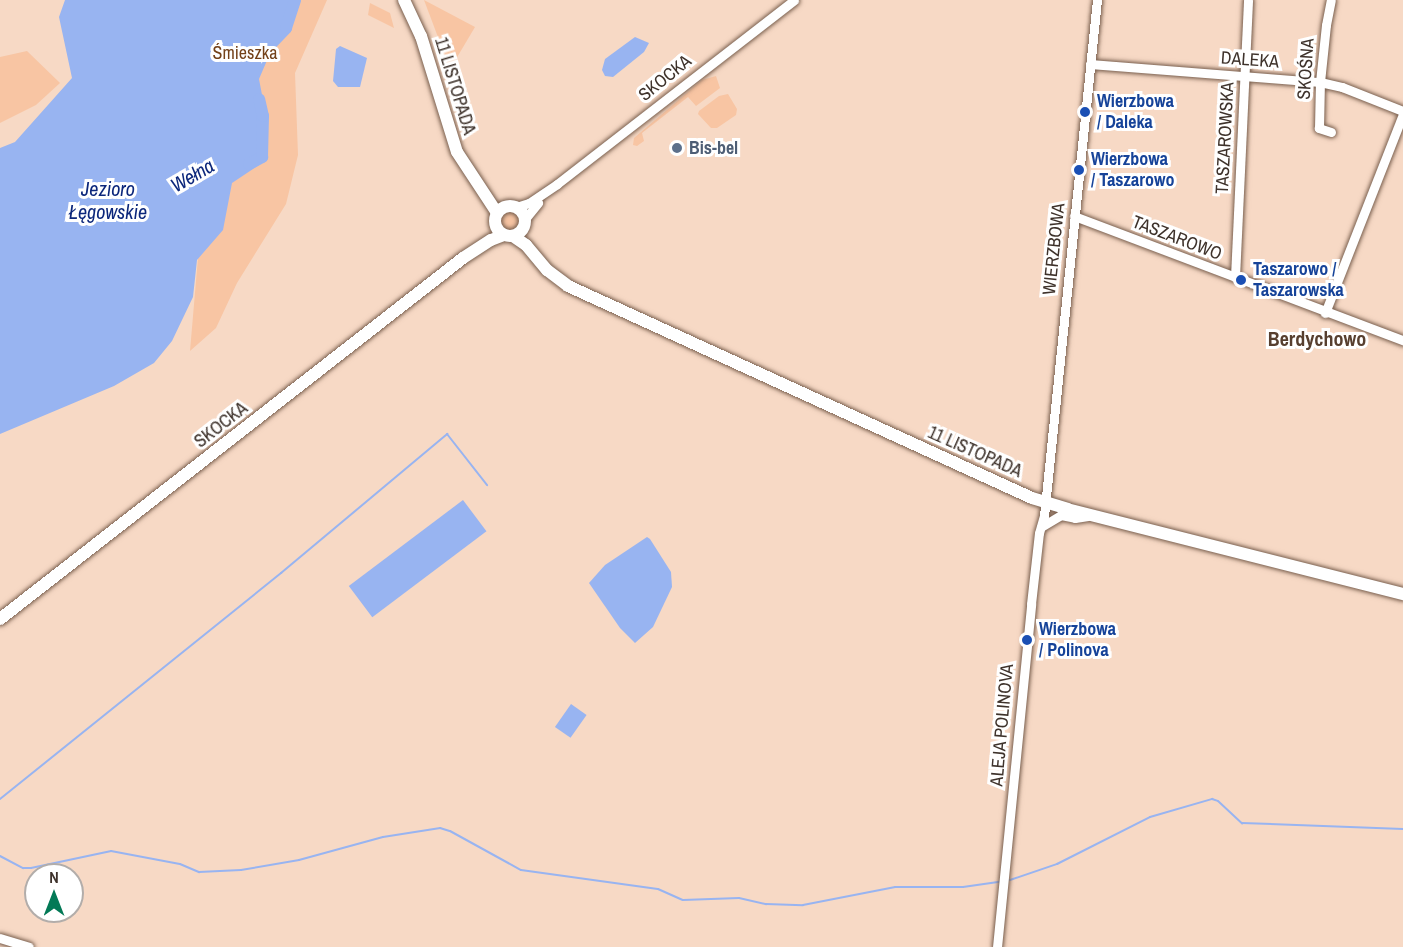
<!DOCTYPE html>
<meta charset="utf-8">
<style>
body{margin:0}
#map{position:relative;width:1403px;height:947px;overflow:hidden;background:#f7d9c5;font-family:"Archivo Narrow",sans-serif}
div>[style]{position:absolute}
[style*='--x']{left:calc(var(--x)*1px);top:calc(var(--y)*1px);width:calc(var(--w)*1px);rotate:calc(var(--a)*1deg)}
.green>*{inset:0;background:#f8c5a3}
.round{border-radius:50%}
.water>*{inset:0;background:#98b4f1;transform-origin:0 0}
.stream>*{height:2px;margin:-1px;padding:0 1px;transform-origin:1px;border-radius:1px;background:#98b4f1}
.river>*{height:12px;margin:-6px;padding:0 6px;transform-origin:6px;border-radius:6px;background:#98b4f1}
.roads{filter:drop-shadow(0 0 2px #795f4e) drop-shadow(0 0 2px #795f4e)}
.minor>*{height:9px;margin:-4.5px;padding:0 4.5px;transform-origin:4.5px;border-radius:4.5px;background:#fff}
.major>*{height:12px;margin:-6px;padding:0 6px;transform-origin:6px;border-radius:6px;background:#fff}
.major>.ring{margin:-6px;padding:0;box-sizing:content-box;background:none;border:12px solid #fff;border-radius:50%}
.dots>*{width:16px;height:16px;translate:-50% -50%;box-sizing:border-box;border:3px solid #fff;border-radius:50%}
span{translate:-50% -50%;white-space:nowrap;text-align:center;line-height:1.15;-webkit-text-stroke:6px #fff;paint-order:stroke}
.park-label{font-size:18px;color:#734119}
.street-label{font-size:18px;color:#3e322b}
.transit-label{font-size:18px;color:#164399;font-weight:700}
.left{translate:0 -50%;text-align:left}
.service-label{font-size:18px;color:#4e5e75;font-weight:700}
.water-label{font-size:20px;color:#0c277b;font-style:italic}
.neighbourhood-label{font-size:20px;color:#573f2f;font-weight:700}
.north{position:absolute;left:24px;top:863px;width:60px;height:60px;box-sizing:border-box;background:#fff;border:2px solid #b2adaa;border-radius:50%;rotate:0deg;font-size:16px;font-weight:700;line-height:24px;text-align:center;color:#3e322b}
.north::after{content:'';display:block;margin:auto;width:21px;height:27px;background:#037956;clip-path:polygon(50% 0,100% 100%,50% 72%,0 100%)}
</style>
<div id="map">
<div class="green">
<i style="clip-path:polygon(97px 0,327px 0,295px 73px,298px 155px,286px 204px,237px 283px,216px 328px,190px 351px,199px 246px)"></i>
<i style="clip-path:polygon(424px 0,475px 27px,456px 59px,444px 53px)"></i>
<i style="clip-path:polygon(370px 3px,390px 13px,394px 28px,368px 15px)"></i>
<i style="clip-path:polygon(27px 51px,60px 83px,36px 105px,0 123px,0 57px)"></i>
<i style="clip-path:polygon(716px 76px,720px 88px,696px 106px,688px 97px,642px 133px,644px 141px,637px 146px,633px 145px,634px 138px,702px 80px)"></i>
<i style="clip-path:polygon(728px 94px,737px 109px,736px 115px,717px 128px,711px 128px,698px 114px,699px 111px,719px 96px)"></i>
<i class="round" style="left:499px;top:210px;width:22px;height:22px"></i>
</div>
<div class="water">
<i style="clip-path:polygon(65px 0,293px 0,259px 79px,263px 100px,262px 163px,232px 183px,223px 230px,197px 260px,193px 297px,172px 341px,154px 363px,114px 386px,0 434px,0 148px,15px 142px,72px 78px,59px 17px)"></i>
<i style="clip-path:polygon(635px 37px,649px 43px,644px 52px,613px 77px,605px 76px,602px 70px,605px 59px)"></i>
<i style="clip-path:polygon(340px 46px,367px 58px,360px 87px,338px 87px,333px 81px,336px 49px)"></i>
<i style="left:463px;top:500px;width:39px;height:143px;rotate:53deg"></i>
<i style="clip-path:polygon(647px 537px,650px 539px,671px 572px,672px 587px,653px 627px,635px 643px,620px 628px,589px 583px,605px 565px)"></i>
<i style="left:571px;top:704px;width:19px;height:28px;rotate:35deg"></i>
</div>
<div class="stream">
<i style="--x:0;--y:799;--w:361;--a:-38.8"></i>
<i style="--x:281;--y:573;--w:217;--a:-39.9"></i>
<i style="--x:447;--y:434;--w:65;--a:51.9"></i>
<i style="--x:0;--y:856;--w:26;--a:28"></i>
<i style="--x:23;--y:868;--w:8;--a:0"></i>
<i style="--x:31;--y:868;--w:82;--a:-12"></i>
<i style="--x:111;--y:851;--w:70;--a:10.7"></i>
<i style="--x:180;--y:864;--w:21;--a:23"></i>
<i style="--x:199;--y:872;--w:42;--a:-2.7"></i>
<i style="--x:241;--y:870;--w:59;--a:-9.8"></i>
<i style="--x:299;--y:860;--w:87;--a:-15.3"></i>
<i style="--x:383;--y:837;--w:58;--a:-9"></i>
<i style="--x:440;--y:828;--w:10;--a:17"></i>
<i style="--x:450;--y:831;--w:81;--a:28.8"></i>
<i style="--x:521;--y:870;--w:138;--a:7.9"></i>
<i style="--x:658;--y:889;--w:27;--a:24"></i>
<i style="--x:683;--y:900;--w:56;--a:-2"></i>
<i style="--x:739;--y:898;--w:28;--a:13"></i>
<i style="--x:766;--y:904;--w:37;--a:2"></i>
<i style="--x:803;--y:905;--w:94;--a:-11.1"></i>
<i style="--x:895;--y:887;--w:68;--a:0"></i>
<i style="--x:963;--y:887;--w:37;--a:-8"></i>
<i style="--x:1010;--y:880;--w:50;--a:-18.8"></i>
<i style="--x:1057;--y:864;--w:104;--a:-26.8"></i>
<i style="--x:1150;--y:817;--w:65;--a:-16.2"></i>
<i style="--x:1212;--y:799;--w:6;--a:18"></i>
<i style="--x:1218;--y:801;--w:33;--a:43"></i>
<i style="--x:1242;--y:823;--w:161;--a:2.1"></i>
</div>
<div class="river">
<i style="--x:266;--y:49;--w:29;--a:-46"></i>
<i style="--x:286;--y:28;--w:29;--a:-72"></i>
<i style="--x:249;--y:164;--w:15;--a:-28"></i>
<i style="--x:262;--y:157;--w:41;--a:-88.6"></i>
<i style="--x:263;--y:116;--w:17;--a:-103"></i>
</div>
<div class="roads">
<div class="minor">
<i style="--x:1090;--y:64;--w:231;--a:4.5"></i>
<i style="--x:1320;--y:82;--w:23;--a:13"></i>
<i style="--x:1342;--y:87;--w:66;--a:21.5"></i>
<i style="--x:1331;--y:132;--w:13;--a:-162"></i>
<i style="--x:1319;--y:128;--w:46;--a:-88.8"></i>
<i style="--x:1320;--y:82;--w:57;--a:-84"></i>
<i style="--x:1326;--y:25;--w:25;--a:-79"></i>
<i style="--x:516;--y:207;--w:14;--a:-17"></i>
<i style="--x:529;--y:203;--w:34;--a:-34"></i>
<i style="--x:557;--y:184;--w:300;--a:-37.8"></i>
<i style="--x:1074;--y:216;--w:352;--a:20.7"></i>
<i style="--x:525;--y:219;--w:21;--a:-51"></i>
<i style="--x:1235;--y:277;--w:277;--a:-87.3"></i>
<i style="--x:1325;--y:313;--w:214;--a:-68.6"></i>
<i style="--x:1041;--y:527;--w:23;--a:-31"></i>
<i style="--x:1061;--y:515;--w:14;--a:12"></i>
<i style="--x:1075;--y:518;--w:13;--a:-9"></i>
<i style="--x:0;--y:938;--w:30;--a:17"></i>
<i style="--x:997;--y:947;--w:345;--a:-84.3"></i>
<i style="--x:1031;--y:604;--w:71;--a:-83.6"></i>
<i style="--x:1039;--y:533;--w:18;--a:-74"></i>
<i style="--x:1044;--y:516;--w:519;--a:-84.14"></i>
</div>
<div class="major">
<i style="--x:404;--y:0;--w:40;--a:65"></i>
<i style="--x:421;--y:36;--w:121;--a:72.8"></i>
<i style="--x:457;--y:152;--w:73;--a:56.7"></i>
<i class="ring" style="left:495px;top:206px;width:18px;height:18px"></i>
<i style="--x:513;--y:236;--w:16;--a:35"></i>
<i style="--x:526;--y:245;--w:33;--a:50"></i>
<i style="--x:547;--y:270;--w:26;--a:37"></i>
<i style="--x:568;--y:286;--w:510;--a:24.56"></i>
<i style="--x:1032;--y:498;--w:37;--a:17"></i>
<i style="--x:1067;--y:509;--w:347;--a:14.2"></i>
<i style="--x:0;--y:619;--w:587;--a:-37.94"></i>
<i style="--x:463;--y:258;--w:33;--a:-33"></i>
<i style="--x:491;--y:240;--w:14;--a:-21"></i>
</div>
</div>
<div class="dots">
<i style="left:1085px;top:112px;background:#1a4fb4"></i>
<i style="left:677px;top:148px;background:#5c6f8a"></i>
<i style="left:1079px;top:170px;background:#1a4fb4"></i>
<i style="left:1241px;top:280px;background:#1a4fb4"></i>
<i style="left:1027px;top:640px;background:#1a4fb4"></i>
</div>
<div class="park-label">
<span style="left:245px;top:53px">Śmieszka</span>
</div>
<div class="street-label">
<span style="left:1250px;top:60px;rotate:4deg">DALEKA</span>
<span style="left:1306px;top:69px;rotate:-86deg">SKOŚNA</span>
<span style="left:665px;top:78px;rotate:-39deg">SKOCKA</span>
<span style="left:455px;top:86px;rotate:73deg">11 LISTOPADA</span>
<span style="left:1225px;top:138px;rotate:-87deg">TASZAROWSKA</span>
<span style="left:1177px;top:238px;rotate:21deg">TASZAROWO</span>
<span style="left:1054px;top:249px;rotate:-84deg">WIERZBOWA</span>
<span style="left:221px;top:425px;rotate:-38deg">SKOCKA</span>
<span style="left:975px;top:452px;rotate:24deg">11 LISTOPADA</span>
<span style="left:1002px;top:725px;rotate:-85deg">ALEJA POLINOVA</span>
</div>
<div class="transit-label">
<span class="left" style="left:1097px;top:112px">Wierzbowa<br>/ Daleka</span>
<span class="left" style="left:1091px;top:170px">Wierzbowa<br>/ Taszarowo</span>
<span class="left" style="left:1253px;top:280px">Taszarowo /<br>Taszarowska</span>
<span class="left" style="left:1039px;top:640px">Wierzbowa<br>/ Polinova</span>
</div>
<div class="service-label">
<span class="left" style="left:689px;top:148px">Bis-bel</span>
</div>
<div class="water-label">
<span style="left:192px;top:175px;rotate:-30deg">Wełna</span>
<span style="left:108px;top:200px">Jezioro<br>Łęgowskie</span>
</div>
<div class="neighbourhood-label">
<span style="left:1317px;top:338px">Berdychowo</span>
</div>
<div class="north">N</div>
</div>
